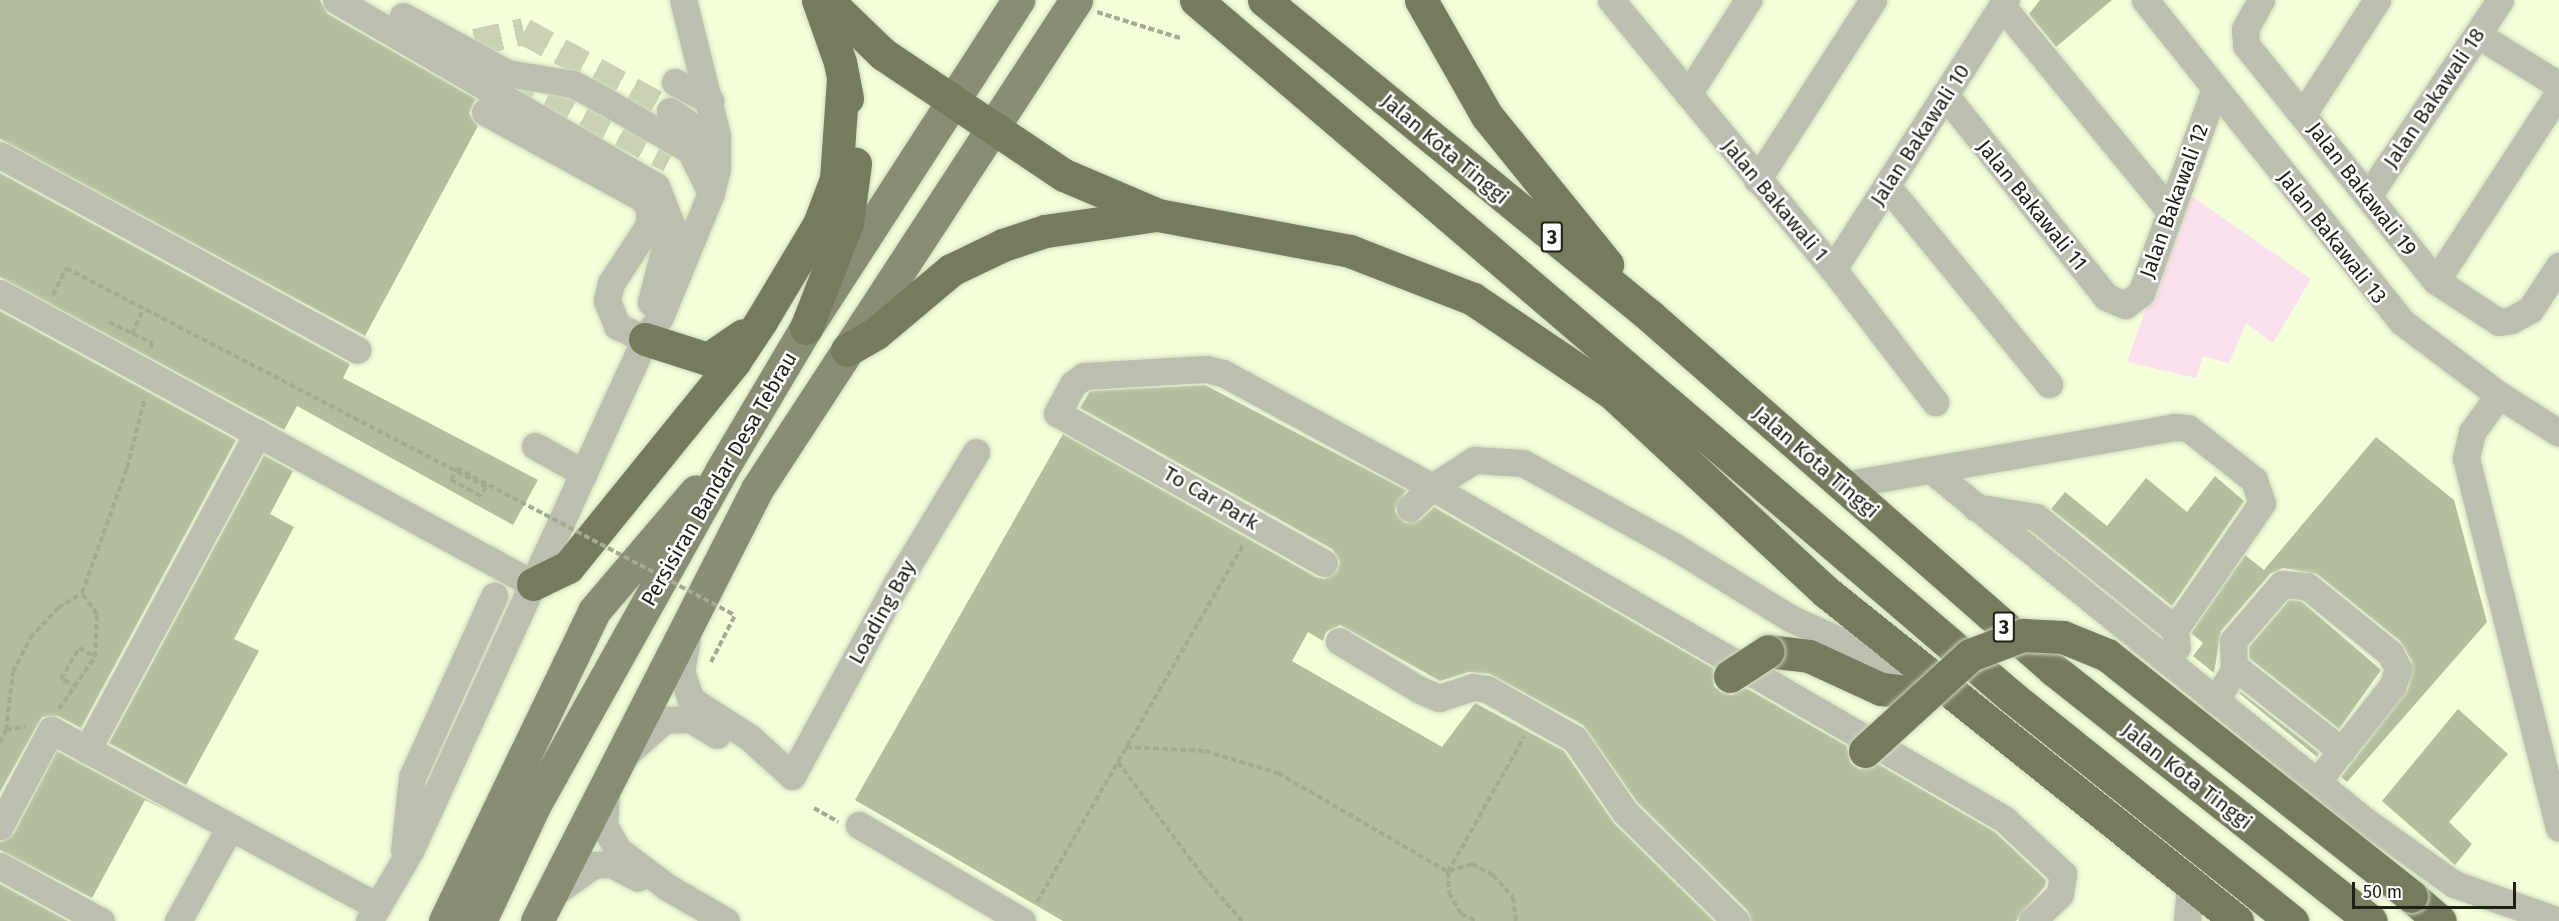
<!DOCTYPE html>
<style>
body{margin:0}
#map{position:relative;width:2559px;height:921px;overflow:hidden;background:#f5fedb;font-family:"Fira Sans",sans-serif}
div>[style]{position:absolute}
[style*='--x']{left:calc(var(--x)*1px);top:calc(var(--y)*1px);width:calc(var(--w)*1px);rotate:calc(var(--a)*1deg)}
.green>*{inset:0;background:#fae0ee}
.building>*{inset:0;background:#b4bd9c}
.minor-tunnel>*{height:27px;margin-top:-13.5px;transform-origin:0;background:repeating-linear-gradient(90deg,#cad2b3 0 27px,transparent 0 41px)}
.path>*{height:4px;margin-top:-2px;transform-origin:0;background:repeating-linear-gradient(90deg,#a4ab90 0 6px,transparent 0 9px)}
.roads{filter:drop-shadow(0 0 2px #d2dabb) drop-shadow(0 0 2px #d2dabb)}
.minor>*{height:27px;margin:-13.5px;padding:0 13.5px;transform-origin:13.5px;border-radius:13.5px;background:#bbbfb0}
.major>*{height:33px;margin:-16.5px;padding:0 16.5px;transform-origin:16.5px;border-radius:16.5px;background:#878e74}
.highway>*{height:33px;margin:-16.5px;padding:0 16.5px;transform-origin:16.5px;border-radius:16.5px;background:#757c5e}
.path-bridge>*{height:4px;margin-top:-2px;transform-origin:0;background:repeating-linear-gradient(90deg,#a4ab90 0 6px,transparent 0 9px)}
.bridges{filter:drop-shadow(0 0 2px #d2dabb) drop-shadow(0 0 2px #d2dabb)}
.highway-bridge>*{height:33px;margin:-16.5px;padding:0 16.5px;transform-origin:16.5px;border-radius:16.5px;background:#757c5e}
span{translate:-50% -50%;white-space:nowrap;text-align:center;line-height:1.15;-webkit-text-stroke:5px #fff;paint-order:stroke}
.shield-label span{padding:2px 4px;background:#fff;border:2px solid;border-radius:4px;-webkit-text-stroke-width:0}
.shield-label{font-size:20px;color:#1d2014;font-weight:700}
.street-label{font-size:21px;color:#1d2014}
.scale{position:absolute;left:2352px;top:882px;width:164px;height:27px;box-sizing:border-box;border:3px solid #1d2014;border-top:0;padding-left:8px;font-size:18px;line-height:21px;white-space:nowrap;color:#1d2014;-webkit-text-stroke:4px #fff;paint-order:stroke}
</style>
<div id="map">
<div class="green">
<i style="clip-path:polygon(2187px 193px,2311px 279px,2273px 343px,2246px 323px,2229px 363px,2203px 356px,2196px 378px,2127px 362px)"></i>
</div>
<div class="building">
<i style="clip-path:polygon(0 0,320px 0,328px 14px,476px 99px,469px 113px,478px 126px,365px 336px,0 139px)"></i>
<i style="clip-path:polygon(2040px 0,2112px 0,2056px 47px,2029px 14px)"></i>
<i style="clip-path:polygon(0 173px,350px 364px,343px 378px,538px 480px,513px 525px,297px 406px,284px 430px,0 277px)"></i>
<i style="clip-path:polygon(0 311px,236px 440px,81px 728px,58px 716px,42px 717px,0 792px)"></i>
<i style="clip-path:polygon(1205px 385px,1406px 490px,1395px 511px,1405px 523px,1420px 520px,1434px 507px,1713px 668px,1714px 686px,1721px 692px,1732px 695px,1746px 688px,1847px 746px,1851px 763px,1859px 769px,1878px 764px,1995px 832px,2046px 880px,2045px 886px,2016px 921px,1751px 921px,1747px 910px,1637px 802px,1583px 725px,1490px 674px,1469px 672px,1440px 681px,1340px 625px,1326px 632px,1323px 641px,1308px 632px,1292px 661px,1442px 747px,1475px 703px,1564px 751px,1614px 823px,1714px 921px,1063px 921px,855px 800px,1063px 434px,1316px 577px,1325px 579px,1337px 571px,1340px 562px,1332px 549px,1080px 408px,1090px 391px)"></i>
<i style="clip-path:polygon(2376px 437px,2454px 500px,2487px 622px,2347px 782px,2341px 777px,2408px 689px,2412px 661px,2400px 641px,2317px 574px,2283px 568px,2270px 574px,2221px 631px,2214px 673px,2193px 656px,2203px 643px,2191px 633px,2245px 555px,2264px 570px)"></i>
<i style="clip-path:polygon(264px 455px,293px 471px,270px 514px,294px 527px,234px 639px,259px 651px,186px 785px,109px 743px)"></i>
<i style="clip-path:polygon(2215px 476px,2244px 501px,2172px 606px,2051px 509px,2065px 492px,2107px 526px,2146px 478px,2187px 512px)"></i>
<i style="clip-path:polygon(2289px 600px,2301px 601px,2381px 670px,2339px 729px,2249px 658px,2249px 647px)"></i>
<i style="clip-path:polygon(2240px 691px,2319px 753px,2317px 757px,2239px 693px)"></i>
<i style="clip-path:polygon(2458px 709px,2508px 754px,2449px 822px,2472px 844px,2455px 865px,2382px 801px)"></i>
<i style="clip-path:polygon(57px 751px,172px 813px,145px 800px,92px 898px,0 850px,0 842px,14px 833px)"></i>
<i style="clip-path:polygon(0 884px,68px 921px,0 921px)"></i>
</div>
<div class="minor-tunnel">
<i style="--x:475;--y:42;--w:50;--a:-12.7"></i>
<i style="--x:524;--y:31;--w:166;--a:28.7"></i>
<i style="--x:512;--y:76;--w:178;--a:27.7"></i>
</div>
<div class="path">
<i style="--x:1097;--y:12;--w:87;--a:17.4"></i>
<i style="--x:53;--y:295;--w:30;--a:-64"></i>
<i style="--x:66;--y:268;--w:474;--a:27.5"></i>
<i style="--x:486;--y:487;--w:10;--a:119"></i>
<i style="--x:481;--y:496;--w:10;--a:-151"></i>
<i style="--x:109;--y:322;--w:48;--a:26"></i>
<i style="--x:152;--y:343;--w:5;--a:101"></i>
<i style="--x:132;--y:334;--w:27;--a:-66"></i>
<i style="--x:711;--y:662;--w:53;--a:-62.9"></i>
<i style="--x:77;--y:687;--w:18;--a:-153"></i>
<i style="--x:61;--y:679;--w:36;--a:-60"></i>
<i style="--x:79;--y:648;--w:18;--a:29"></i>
<i style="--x:59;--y:709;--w:63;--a:-55.3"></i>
<i style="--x:95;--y:657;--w:43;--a:-87.3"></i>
<i style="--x:97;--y:614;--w:26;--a:-126"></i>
<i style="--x:6;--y:730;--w:20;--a:-11"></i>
<i style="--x:0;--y:743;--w:14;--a:-65"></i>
<i style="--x:6;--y:730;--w:58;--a:-83.1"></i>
<i style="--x:13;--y:672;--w:38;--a:-63"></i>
<i style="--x:30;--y:638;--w:41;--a:-47"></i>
<i style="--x:58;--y:608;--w:28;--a:-32"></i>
<i style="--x:82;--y:593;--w:133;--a:-70.2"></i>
<i style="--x:127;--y:468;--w:73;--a:-75.8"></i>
<i style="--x:1126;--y:747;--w:79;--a:2.9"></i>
<i style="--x:1205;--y:751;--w:76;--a:16.8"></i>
<i style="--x:1278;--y:773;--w:197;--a:30.2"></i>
<i style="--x:1448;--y:872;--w:21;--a:87"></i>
<i style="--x:1449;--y:893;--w:24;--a:60"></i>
<i style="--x:1461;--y:914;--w:17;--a:24"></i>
<i style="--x:1118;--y:762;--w:142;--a:53.3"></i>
<i style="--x:1203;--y:876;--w:60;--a:49.1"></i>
<i style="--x:814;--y:808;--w:28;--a:30"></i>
<i style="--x:1449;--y:871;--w:24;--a:-17"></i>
<i style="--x:1472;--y:864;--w:24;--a:28"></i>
<i style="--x:1493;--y:875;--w:30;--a:48"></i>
<i style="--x:1513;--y:897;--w:24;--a:83"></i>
<i style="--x:1448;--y:872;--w:155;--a:-60.6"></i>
<i style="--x:1037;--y:902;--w:412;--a:-60"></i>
</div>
<div class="roads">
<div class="minor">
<i style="--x:336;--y:0;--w:370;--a:30.2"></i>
<i style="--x:656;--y:186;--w:41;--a:68.5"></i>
<i style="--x:671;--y:224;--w:81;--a:104.4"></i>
<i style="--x:1611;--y:0;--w:349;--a:50.5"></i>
<i style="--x:1833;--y:269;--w:168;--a:52.5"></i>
<i style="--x:2145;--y:0;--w:412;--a:51.4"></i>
<i style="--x:2402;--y:322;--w:121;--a:37"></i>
<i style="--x:2499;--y:395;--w:71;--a:32.3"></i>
<i style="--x:2261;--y:0;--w:33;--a:119"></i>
<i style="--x:2245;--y:29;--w:16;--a:86"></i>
<i style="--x:2246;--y:45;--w:303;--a:51.2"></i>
<i style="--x:2436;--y:281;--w:75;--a:33.1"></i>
<i style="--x:2499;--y:322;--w:12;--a:-9"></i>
<i style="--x:2511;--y:320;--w:21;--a:-28"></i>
<i style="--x:2530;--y:310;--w:53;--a:-56.6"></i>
<i style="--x:2002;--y:6;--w:265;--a:50.7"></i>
<i style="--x:403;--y:16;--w:119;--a:28.7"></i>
<i style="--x:507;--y:73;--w:67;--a:9.5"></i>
<i style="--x:573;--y:84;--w:34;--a:28"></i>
<i style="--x:603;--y:100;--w:100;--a:29.9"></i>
<i style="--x:690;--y:150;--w:48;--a:64"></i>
<i style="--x:2478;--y:35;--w:95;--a:31.7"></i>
<i style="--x:675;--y:82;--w:40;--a:28"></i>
<i style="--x:1688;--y:94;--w:112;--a:-57.4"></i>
<i style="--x:1945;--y:95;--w:258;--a:51.4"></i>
<i style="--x:2106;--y:297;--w:21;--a:23"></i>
<i style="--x:2125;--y:305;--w:20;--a:-37"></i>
<i style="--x:2141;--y:293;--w:217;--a:-70.1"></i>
<i style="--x:670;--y:111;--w:37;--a:35"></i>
<i style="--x:700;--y:132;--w:31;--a:57"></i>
<i style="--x:485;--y:112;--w:179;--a:28.7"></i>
<i style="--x:642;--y:198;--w:11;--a:52"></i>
<i style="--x:649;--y:207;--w:18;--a:90"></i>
<i style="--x:649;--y:225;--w:69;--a:123.2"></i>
<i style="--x:611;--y:283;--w:18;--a:103"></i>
<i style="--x:607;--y:301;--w:27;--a:68"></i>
<i style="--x:617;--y:326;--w:31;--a:25"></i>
<i style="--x:2303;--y:114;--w:136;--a:-57"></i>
<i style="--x:0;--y:155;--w:407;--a:28.6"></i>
<i style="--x:1757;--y:180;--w:214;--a:-57.2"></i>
<i style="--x:1887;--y:186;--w:256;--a:50.7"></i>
<i style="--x:2368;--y:196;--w:236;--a:-56"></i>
<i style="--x:1833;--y:269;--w:320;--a:-57.3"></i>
<i style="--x:2436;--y:281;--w:225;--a:-56.9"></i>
<i style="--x:0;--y:293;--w:607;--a:28.63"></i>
<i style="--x:2499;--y:395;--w:46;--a:126.1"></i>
<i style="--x:2472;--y:432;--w:27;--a:103"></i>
<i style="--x:2466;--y:458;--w:381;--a:75.9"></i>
<i style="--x:535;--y:446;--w:56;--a:28.9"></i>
<i style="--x:1931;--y:470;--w:557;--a:38.95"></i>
<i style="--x:2364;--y:820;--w:110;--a:35.4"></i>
<i style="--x:2454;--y:884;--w:111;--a:19.4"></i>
<i style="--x:1843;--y:485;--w:336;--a:-9.9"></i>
<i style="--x:2174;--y:427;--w:14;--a:4"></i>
<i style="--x:2188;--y:428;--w:84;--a:38.2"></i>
<i style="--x:2254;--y:480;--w:24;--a:71"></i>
<i style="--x:2262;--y:503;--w:153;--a:124.6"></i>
<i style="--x:1975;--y:507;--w:62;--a:9.3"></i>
<i style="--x:2036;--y:517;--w:179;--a:38.9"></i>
<i style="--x:2175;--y:629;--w:18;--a:84"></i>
<i style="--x:1410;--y:508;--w:30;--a:-44"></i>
<i style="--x:1432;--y:487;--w:50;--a:-32.7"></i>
<i style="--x:1474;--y:460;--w:49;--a:3.5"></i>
<i style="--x:1523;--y:463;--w:174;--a:28.9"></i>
<i style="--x:1675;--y:547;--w:135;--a:31.7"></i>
<i style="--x:1790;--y:618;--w:143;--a:24.4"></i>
<i style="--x:1324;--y:563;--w:306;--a:-150.7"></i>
<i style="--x:1057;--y:413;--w:33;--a:-61"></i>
<i style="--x:1073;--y:384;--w:14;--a:-36"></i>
<i style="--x:1084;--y:376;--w:122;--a:-3.3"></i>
<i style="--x:1206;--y:369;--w:17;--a:13"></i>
<i style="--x:1223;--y:373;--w:238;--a:28.6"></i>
<i style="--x:1432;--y:487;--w:661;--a:30.13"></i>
<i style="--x:2004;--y:819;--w:81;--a:43"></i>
<i style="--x:2063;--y:874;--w:20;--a:99"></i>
<i style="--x:2060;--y:894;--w:39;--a:136"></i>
<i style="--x:687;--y:638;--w:34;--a:100"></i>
<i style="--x:681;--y:671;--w:31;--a:71"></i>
<i style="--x:691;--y:700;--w:69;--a:32.5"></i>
<i style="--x:749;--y:737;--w:58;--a:42.2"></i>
<i style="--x:1339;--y:641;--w:95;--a:31.2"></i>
<i style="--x:1420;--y:690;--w:21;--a:23"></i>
<i style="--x:1439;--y:698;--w:36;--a:-18"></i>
<i style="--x:1473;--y:687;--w:14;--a:8"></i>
<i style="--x:1487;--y:689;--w:101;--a:29.6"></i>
<i style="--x:1575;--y:739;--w:88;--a:55.6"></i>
<i style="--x:1625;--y:812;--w:156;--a:44.5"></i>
<i style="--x:2235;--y:667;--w:136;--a:38.1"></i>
<i style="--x:2215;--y:701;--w:36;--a:-58"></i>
<i style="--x:2234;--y:671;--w:30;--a:-92"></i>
<i style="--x:2233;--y:641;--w:75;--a:-49.3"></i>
<i style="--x:2282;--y:584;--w:25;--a:5"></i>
<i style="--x:2307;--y:586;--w:107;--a:38.9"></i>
<i style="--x:2390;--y:653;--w:17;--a:62"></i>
<i style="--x:2398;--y:668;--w:18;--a:106"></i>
<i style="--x:2393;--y:685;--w:123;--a:128.1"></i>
<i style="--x:87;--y:750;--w:360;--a:-61.7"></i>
<i style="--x:626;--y:754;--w:51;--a:-41.8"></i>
<i style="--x:664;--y:720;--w:26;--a:-2"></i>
<i style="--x:690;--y:719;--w:31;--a:31"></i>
<i style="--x:792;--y:776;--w:220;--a:-61.5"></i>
<i style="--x:897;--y:583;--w:153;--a:-58.9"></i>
<i style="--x:606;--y:790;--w:35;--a:93"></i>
<i style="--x:604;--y:825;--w:29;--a:61"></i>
<i style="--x:618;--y:850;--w:61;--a:37.1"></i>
<i style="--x:667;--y:887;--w:68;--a:30"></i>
<i style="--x:859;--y:825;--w:189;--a:30.5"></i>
<i style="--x:0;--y:826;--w:109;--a:-62"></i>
<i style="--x:51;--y:730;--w:370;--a:28.4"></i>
<i style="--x:404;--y:850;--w:73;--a:-83.7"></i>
<i style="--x:412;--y:777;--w:199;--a:-65.6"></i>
<i style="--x:0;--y:866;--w:115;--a:28.6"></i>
<i style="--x:554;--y:893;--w:48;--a:-35.7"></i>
<i style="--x:593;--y:865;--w:18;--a:-3"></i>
<i style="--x:611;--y:864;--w:30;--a:27"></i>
<i style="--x:178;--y:921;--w:107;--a:-61"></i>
<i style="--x:369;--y:921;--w:83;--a:-59.7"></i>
<i style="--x:411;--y:849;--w:561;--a:-65.35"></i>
<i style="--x:645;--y:339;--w:27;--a:-56"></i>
<i style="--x:660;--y:317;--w:134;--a:-67.6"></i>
<i style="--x:711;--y:193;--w:25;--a:-76"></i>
<i style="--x:717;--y:169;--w:34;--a:-90"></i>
<i style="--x:717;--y:135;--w:139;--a:-104.1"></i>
<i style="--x:2187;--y:921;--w:37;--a:-85"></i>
</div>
<div class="major">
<i style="--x:445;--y:921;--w:344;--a:-64.3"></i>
<i style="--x:594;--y:611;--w:157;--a:-49.6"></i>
<i style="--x:480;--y:921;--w:127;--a:-64.8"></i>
<i style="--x:534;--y:806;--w:384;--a:-60.8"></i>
<i style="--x:721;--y:471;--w:166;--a:-59.3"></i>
<i style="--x:806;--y:328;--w:391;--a:-57.1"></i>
<i style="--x:537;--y:921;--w:485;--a:-63"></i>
<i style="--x:757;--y:489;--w:584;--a:-56.88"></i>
</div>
<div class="highway">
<i style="--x:818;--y:0;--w:66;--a:70.5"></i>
<i style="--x:840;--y:62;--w:37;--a:79"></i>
<i style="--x:827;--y:0;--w:78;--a:44"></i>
<i style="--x:883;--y:54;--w:218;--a:33.8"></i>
<i style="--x:1064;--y:175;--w:102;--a:23.1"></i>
<i style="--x:1158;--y:215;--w:195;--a:10.6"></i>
<i style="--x:1350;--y:251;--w:132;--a:21.3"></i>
<i style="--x:1473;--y:299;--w:168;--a:34.1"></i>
<i style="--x:1612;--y:393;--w:291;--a:42.9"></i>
<i style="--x:1825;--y:591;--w:528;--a:38.69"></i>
<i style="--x:1196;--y:0;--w:1073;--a:40.5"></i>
<i style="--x:2012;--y:697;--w:359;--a:38.7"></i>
<i style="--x:1264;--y:0;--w:499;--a:39.3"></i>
<i style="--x:1650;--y:316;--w:537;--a:41.23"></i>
<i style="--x:2054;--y:670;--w:404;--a:38.4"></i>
<i style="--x:1421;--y:0;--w:133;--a:60.4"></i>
<i style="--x:1487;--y:116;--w:191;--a:51"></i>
<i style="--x:806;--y:328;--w:113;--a:-68.7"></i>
<i style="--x:847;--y:223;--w:60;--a:-82.3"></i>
<i style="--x:645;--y:339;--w:66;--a:17.6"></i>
<i style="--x:708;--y:359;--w:42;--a:-34.4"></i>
<i style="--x:847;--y:350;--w:34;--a:-30"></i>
<i style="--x:876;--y:333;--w:98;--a:-40"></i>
<i style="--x:951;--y:270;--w:58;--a:-25.7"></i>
<i style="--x:1003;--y:245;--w:44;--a:-18.4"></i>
<i style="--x:1045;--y:231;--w:112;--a:-8.2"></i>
<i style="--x:533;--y:584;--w:39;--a:-26"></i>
<i style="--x:568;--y:567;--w:264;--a:-51"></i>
<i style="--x:734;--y:362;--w:49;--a:-56.6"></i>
<i style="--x:761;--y:321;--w:113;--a:-59.1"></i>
<i style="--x:819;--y:224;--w:48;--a:-69.3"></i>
<i style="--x:836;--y:179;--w:101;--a:-86"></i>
<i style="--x:1768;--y:651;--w:41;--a:7"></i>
<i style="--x:1809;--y:656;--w:79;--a:24.6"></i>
<i style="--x:1881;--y:689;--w:45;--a:6.3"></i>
<i style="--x:2411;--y:896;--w:38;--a:41"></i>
</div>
</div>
<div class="path-bridge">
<i style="--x:472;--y:491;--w:24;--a:-152"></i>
<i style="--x:451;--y:480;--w:13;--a:-63"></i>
<i style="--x:457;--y:468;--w:314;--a:27.9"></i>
</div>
<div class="bridges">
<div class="highway-bridge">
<i style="--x:1730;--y:676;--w:45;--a:-33.3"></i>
<i style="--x:1865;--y:751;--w:142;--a:-42.4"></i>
<i style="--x:1970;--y:655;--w:57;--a:-20.7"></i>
<i style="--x:2023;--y:635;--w:40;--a:2.9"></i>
<i style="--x:2063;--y:637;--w:48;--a:22.2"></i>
<i style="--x:2107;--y:655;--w:388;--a:38.4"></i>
</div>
</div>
<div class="shield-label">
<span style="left:1552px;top:237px">3</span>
<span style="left:2004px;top:627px">3</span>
</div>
<div class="street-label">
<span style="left:2434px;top:98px;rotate:-56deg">Jalan Bakawali 18</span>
<span style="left:1920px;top:135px;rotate:-57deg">Jalan Bakawali 10</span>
<span style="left:1445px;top:149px;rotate:40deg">Jalan Kota Tinggi</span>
<span style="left:2362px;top:189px;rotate:52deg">Jalan Bakawali 19</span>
<span style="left:1775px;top:200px;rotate:50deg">Jalan Bakawali 1</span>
<span style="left:2174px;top:201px;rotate:-70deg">Jalan Bakawali 12</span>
<span style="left:2032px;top:205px;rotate:51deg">Jalan Bakawali 11</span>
<span style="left:2332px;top:237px;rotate:52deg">Jalan Bakawali 13</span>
<span style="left:1816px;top:462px;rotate:41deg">Jalan Kota Tinggi</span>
<span style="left:719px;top:479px;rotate:-60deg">Persisiran Bandar Desa Tebrau</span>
<span style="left:1211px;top:498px;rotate:30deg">To Car Park</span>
<span style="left:882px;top:612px;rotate:-61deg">Loading Bay</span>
<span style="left:2187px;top:776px;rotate:38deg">Jalan Kota Tinggi</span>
</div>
<div class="scale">50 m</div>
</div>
